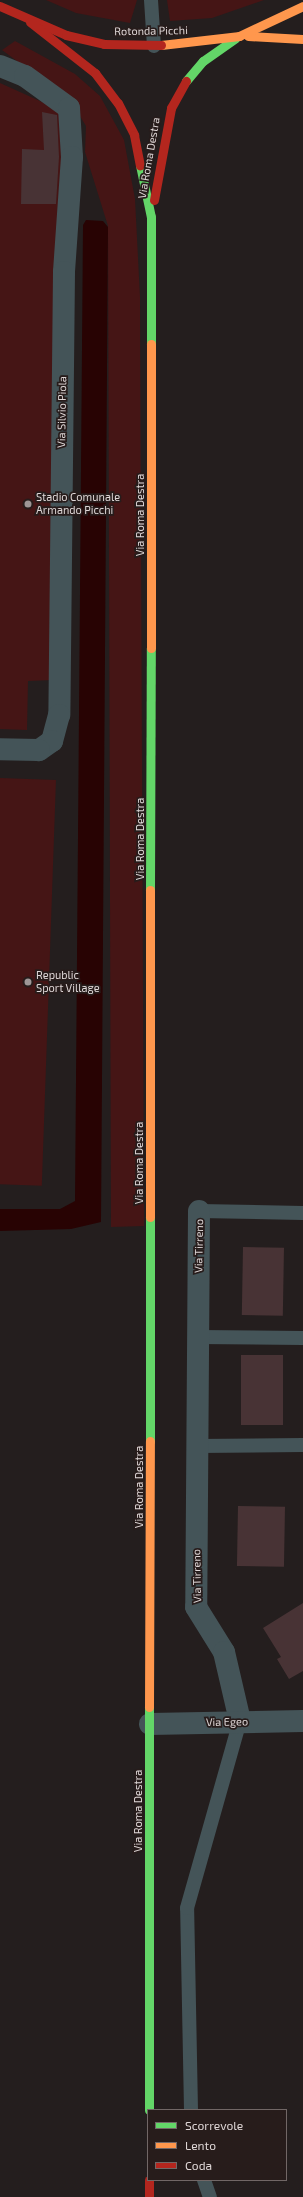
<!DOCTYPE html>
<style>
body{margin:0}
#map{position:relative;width:303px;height:2197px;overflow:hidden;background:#241e1e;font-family:"Exo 2",sans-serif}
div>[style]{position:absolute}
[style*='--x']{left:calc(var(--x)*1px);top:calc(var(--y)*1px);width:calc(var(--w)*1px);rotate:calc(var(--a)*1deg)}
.green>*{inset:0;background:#451515;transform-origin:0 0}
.water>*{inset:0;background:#280303}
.building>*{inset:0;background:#483335;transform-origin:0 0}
.lane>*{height:14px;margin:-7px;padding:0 7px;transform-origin:7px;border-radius:7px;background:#445458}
.street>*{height:22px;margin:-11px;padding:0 11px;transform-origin:11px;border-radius:11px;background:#445458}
.fast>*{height:9px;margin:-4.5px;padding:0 4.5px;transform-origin:4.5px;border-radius:4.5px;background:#63d668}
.slow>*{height:9px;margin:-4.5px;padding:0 4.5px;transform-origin:4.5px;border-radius:4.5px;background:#ff974d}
.jam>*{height:9px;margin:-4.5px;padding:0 4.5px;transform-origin:4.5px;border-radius:4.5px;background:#b3261e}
.dots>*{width:11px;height:11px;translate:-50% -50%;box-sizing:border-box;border:2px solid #271c1b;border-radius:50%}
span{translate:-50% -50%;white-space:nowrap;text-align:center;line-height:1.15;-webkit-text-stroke:3.5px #271c1b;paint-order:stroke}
.street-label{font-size:11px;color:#dfd7d7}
.poi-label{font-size:11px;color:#dfd7d7}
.left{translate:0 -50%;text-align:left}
.legend{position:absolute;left:147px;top:2109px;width:140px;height:72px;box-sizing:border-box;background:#271c1b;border:1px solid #716766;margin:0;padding:5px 7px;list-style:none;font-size:12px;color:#dfd7d7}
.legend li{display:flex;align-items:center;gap:8px;height:20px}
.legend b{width:20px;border:1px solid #716766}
</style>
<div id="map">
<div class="green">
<i style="clip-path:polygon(46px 0,137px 0,130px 23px,76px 13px)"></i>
<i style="clip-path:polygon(167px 0,264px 0,212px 18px,170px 21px)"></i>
<i style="clip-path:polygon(15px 41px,75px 74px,100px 96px,124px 140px,135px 199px,140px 297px,144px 1226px,111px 1227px,108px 226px,85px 152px,86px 126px,71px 101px,2px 50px)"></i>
<i style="clip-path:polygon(0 83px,62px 111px,63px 140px,53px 680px,28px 681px,27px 730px,0 729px)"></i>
<i style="left:0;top:778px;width:56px;height:406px;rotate:2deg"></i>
</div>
<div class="water">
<i style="clip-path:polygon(86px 220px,103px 221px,108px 227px,101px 1222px,71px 1229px,0 1231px,0 1209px,60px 1209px,75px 1201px,83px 225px)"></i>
</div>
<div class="building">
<i style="clip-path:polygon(42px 112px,57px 115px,59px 157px,56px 204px,21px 204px,22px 149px,44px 150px)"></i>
<i style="left:243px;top:1247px;width:41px;height:68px;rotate:1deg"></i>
<i style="left:241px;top:1355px;width:42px;height:70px"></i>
<i style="left:238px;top:1506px;width:47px;height:60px;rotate:1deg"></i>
<i style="clip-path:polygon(303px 1603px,303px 1671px,289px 1679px,277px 1659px,281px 1657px,263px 1628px)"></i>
</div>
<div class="lane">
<i style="--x:151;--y:0;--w:46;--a:86.3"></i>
<i style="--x:199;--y:1211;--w:104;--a:1.1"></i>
<i style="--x:197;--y:1337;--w:106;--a:0.5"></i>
<i style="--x:197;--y:1446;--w:106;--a:-0.5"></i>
<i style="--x:191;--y:2110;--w:202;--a:-91.1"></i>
<i style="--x:187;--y:1908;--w:194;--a:-74.2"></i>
<i style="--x:204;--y:2180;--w:18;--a:71"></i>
</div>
<div class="street">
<i style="--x:0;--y:66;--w:27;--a:22"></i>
<i style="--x:25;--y:76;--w:54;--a:36"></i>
<i style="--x:69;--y:108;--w:49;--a:86.5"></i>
<i style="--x:72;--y:157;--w:115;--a:94"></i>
<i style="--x:64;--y:272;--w:443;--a:90.6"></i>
<i style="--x:59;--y:715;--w:27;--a:105"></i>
<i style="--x:52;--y:741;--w:16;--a:145"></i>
<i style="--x:39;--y:750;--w:39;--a:-179"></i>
<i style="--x:199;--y:1211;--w:396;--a:90.4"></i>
<i style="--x:196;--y:1607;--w:53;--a:58.1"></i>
<i style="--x:224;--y:1652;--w:71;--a:76.9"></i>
<i style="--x:150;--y:1724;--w:153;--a:-1.1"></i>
</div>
<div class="fast">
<i style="--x:186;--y:81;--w:26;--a:-50"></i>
<i style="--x:203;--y:61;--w:39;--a:-35"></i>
<i style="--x:140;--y:165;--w:53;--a:78.1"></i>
<i style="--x:151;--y:217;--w:127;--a:90"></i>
<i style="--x:150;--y:890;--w:242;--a:-89.8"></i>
<i style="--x:150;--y:1441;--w:224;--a:-90"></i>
<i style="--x:149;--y:2110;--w:403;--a:-90"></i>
</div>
<div class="slow">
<i style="--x:248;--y:36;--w:55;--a:3.1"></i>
<i style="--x:161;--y:45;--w:79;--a:-6.6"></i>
<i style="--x:239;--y:36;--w:71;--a:-25.1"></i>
<i style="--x:151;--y:648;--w:304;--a:-90"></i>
<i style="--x:150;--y:1217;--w:327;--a:-90"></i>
<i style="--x:149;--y:1707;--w:266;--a:-89.8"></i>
</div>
<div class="jam">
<i style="--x:0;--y:6;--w:72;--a:23.7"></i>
<i style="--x:66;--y:35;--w:39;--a:13"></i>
<i style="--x:104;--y:44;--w:57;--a:1"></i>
<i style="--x:30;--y:22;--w:83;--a:38.1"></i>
<i style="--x:95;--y:73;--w:38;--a:53"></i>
<i style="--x:118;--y:103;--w:36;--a:63"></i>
<i style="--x:134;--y:135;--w:31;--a:79"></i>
<i style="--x:154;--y:200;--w:94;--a:-79.5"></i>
<i style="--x:171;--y:108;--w:31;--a:-61"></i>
<i style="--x:149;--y:2180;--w:17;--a:90"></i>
</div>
<div class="dots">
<i style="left:28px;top:504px;background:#9e9696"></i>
<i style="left:28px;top:982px;background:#9e9696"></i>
</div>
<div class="street-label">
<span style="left:151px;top:31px;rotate:-1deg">Rotonda Picchi</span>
<span style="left:149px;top:158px;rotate:-80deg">Via Roma Destra</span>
<span style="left:62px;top:412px;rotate:-89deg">Via Silvio Piola</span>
<span style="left:140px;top:515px;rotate:-90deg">Via Roma Destra</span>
<span style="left:140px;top:839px;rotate:-90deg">Via Roma Destra</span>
<span style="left:139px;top:1163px;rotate:-90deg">Via Roma Destra</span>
<span style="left:199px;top:1246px;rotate:-89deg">Via Tirreno</span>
<span style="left:139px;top:1487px;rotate:-90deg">Via Roma Destra</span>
<span style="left:197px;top:1576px;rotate:-91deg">Via Tirreno</span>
<span style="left:227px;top:1722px;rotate:-1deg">Via Egeo</span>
<span style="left:138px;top:1811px;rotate:-90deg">Via Roma Destra</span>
</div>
<div class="poi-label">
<span class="left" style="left:36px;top:504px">Stadio Comunale<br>Armando Picchi</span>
<span class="left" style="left:36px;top:982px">Republic<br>Sport Village</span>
</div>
<ul class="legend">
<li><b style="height:5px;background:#63d668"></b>Scorrevole</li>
<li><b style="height:5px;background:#ff974d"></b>Lento</li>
<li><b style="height:5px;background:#b3261e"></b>Coda</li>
</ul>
</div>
